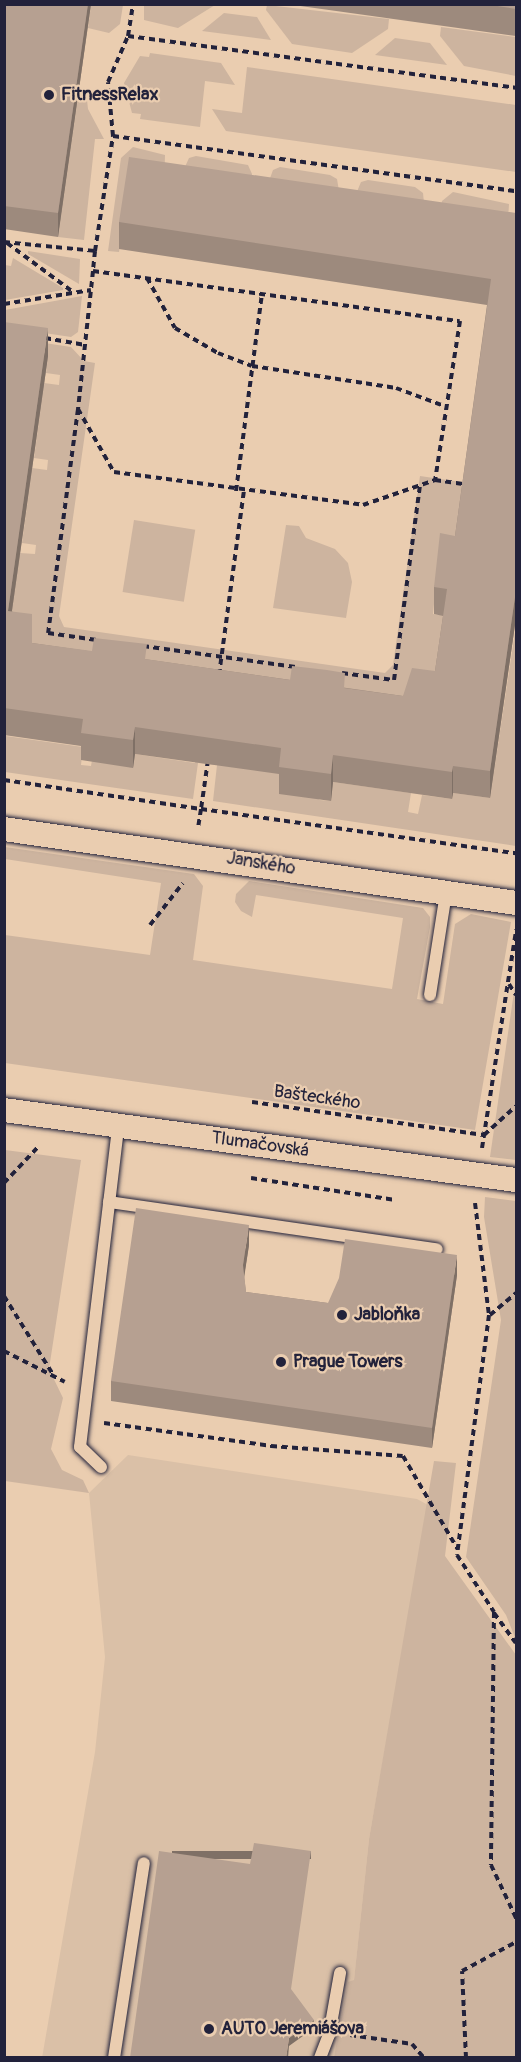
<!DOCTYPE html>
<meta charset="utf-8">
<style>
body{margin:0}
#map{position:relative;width:521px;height:2062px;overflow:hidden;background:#eacdb0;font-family:Pangolin,sans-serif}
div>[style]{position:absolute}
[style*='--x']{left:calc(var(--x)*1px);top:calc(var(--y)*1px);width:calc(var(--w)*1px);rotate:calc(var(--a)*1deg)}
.built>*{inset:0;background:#dac0a7}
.green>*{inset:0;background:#cdb49f;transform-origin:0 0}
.path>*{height:4px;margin-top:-2px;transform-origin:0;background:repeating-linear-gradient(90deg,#22223b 0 6px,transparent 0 10.5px)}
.roads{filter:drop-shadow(0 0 2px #22223b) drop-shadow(0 0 2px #22223b)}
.service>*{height:12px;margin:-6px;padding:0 6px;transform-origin:6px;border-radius:6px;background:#eacdb0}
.minor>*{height:24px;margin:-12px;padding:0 12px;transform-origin:12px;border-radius:12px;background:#eacdb0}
.wall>*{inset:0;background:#9d8a7d}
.shaded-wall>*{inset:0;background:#7f7066;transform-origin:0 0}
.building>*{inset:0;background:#b6a091}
.dots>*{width:16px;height:16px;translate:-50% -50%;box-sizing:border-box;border:3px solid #eacdb0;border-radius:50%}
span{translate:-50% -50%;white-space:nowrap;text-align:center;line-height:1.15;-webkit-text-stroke:4.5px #eacdb0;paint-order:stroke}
.poi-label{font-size:18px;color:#22223b;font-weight:700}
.left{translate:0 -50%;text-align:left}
.street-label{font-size:18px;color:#22223b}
.frame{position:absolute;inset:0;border:6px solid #22223b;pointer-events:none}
</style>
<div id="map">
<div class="built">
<i style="clip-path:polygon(128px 1455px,417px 1499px,428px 1505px,369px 1839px,354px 1981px,334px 2057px,42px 2058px,95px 1752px,105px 1657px,89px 1493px)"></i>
</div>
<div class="green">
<i style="clip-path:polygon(91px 5px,123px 5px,120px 24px,109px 33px,88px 28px)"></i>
<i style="clip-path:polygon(144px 5px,144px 4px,215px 5px,178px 28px,144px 20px)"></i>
<i style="clip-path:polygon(267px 5px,389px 19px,388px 29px,352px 53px,292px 44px,266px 10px)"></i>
<i style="clip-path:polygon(224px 13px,257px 17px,271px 40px,202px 31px)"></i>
<i style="clip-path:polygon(441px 27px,516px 37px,516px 76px,464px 66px,440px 36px)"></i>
<i style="clip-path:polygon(395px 38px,430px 43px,447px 65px,375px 55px)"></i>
<i style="clip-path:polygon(150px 53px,221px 63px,235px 85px,205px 81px,200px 127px,140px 119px,141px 114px,132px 113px,124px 83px,140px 56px,149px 57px)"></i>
<i style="clip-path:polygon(247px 67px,516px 105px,516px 172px,226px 131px,212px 109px,242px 113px)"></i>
<i style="clip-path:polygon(79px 90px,86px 91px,88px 109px,104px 139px,95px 139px,84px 240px,58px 237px)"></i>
<i style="clip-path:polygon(133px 147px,165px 155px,164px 190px,129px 185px,119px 252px,108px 251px,121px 158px)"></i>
<i style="clip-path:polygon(196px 156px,248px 165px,252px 174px,249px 202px,184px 169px,189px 158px)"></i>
<i style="clip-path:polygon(280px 167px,330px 175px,337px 179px,339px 191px,269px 181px,273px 170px)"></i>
<i style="clip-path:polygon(368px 180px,415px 187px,423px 193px,424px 203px,356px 194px,361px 182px)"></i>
<i style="clip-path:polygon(453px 192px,509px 204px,507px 238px,437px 228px,442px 201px)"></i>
<i style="clip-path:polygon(28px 251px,80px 259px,79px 284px,28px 254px)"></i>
<i style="clip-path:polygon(13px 258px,63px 288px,63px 290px,5px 300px,5px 265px,11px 266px)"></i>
<i style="clip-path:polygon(82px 296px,78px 332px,71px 337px,5px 327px,5px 310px)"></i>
<i style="clip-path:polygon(5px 337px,71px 347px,84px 361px,95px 363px,59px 616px,64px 627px,385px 673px,393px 665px,420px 476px,516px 490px,455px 563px,434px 604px,433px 614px,447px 616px,435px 703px,281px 775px,320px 800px,331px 801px,333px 782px,411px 793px,408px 812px,418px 814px,422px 795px,452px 799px,453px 793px,490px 798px,516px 625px,516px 846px,213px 801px,217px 765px,198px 763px,193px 799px,5px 772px,6px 736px,83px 747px,81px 765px,91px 766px,94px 748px,133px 767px,135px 754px,195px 763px,204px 696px,7px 642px,20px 553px,35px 554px,36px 545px,22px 543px,32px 468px,47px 470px,48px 460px,34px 458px,44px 383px,59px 385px,60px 375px,46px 373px,48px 355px)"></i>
<i style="left:134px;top:520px;width:62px;height:73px;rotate:9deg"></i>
<i style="clip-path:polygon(286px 525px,299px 526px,306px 538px,335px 549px,348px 563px,352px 582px,346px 618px,273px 608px)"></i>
<i style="clip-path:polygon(5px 847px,194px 874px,203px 886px,193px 960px,392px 989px,403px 918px,256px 895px,252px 917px,241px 911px,235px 902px,236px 894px,249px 881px,423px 908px,430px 917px,430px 927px,417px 999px,443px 1004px,455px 924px,471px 914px,511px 922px,475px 1130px,5px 1063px,5px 935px,150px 955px,161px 883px,5px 859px)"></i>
<i style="clip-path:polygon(516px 978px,516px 1160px,490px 1157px)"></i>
<i style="clip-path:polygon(5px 1150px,81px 1160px,49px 1369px,63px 1398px,51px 1449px,62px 1470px,83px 1480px,89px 1493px,5px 1481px)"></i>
<i style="clip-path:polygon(485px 1197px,516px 1201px,516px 1640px,506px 1615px,466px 1557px,501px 1320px,484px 1217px)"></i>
<i style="clip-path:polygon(434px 1461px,456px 1463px,445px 1556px,516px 1655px,516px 2057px,334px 2057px,348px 1982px,354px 1980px,369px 1839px)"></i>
</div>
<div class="path">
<i style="--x:128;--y:36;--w:391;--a:7.6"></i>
<i style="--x:113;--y:136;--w:407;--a:7.8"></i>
<i style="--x:4;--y:242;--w:91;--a:5.6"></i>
<i style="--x:95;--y:251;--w:116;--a:-81.1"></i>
<i style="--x:113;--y:136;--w:54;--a:-95.3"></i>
<i style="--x:108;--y:82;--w:50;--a:-66.5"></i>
<i style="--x:128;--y:36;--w:32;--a:-81"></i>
<i style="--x:7;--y:243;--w:82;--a:36.6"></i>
<i style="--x:95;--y:251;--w:20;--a:96"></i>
<i style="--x:93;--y:271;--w:370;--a:7.8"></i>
<i style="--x:460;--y:321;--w:161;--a:98.9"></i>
<i style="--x:93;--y:271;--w:139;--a:96.2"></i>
<i style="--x:78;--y:409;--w:73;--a:60.3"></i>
<i style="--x:114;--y:472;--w:251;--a:7.5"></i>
<i style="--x:363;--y:505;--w:76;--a:-19.1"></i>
<i style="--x:435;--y:480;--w:30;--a:8"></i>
<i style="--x:147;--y:278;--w:57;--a:60.8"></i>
<i style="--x:175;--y:328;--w:50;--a:30.2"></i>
<i style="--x:218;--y:353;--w:36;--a:21"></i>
<i style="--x:252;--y:366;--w:146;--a:8.7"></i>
<i style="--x:396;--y:388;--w:54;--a:20.4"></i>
<i style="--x:4;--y:304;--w:88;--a:-9.1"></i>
<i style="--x:45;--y:338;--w:41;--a:9.9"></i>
<i style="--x:78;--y:409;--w:226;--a:97.6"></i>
<i style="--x:48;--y:633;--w:49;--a:8.1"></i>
<i style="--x:236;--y:491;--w:199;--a:-82.5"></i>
<i style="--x:143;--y:646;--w:154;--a:7.8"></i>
<i style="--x:342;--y:673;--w:52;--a:7.7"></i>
<i style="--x:394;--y:680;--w:196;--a:-82.4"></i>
<i style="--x:219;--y:675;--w:186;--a:-82.3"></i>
<i style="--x:208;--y:760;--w:49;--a:98.1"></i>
<i style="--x:201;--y:809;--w:318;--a:8"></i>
<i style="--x:4;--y:780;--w:199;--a:8.4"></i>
<i style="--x:201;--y:809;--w:20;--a:99"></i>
<i style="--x:150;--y:925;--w:53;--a:-51.8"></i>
<i style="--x:509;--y:984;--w:13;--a:58"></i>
<i style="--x:252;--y:1102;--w:234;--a:8.1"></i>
<i style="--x:484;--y:1135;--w:43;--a:-42.2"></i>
<i style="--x:482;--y:1148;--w:221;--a:-81.1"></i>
<i style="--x:251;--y:1178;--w:146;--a:8.7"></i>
<i style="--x:4;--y:1183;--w:51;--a:-46.6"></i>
<i style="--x:475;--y:1203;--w:113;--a:82.9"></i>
<i style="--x:489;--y:1315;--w:242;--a:97.6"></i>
<i style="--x:457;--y:1555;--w:68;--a:57"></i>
<i style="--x:494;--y:1612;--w:253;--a:90.7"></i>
<i style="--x:491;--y:1865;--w:59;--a:64.7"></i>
<i style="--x:4;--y:1296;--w:94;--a:58"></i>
<i style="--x:490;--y:1315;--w:34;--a:-40"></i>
<i style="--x:4;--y:1351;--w:68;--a:26.9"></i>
<i style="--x:104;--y:1423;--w:169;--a:7.8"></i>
<i style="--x:271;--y:1446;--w:132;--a:4.3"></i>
<i style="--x:403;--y:1456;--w:107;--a:59.6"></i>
<i style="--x:494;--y:1613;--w:37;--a:54"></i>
<i style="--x:350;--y:2035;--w:63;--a:8.3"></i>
<i style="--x:412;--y:2044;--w:18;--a:49"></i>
<i style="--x:466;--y:2058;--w:87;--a:-92.6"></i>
<i style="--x:462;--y:1971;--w:61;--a:-28.2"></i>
</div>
<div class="roads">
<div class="service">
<i style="--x:430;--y:995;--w:103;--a:-81.1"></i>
<i style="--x:109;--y:1202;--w:331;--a:8.2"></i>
<i style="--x:101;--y:1467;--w:29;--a:-136"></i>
<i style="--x:80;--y:1447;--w:323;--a:-83.2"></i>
<i style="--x:114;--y:2058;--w:197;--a:-81.3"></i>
<i style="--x:320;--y:2058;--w:25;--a:-69"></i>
<i style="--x:329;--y:2035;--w:63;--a:-79.9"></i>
</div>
<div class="minor">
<i style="--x:4;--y:829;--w:517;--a:8.22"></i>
<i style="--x:4;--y:1110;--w:517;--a:7.79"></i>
</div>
</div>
<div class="wall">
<i style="clip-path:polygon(4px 4px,91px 4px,58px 237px,4px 229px)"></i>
<i style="clip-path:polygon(286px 4px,516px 4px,516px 36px)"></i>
<i style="clip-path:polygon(516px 213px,516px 625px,515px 625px,490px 798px,453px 793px,452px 799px,333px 782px,331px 801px,279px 794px,279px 774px,135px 754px,133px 768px,81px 760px,81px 746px,4px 735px,4px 322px,48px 356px,12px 611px,32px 643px,403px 696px,435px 671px,443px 616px,434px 614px,434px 587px,455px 536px,487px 305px,119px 249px,119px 222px)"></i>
<i style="clip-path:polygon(249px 1245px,244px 1276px,246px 1292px,328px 1303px,457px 1275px,432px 1448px,111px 1401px,111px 1381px)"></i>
</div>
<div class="shaded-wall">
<i style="clip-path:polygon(88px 4px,91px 4px,58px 237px,58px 213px)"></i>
<i style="clip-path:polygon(48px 328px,48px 356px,8px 638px,8px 611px)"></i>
<i style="clip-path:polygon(515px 597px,515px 625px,490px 798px,490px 771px)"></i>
<i style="clip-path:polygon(135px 727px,135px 754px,133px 768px,133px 740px)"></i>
<i style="clip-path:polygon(333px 755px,333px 782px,331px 801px,331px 774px)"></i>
<i style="clip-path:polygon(453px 766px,453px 793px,452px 799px,452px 772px)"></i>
<i style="clip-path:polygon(249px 1225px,249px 1245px,243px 1285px,243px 1265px)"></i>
<i style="clip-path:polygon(457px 1255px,457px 1275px,432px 1448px,432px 1428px)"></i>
<i style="left:311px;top:1851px;width:8px;height:139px;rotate:90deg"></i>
<i style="clip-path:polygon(314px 2020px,314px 2028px,289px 2046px,288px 2058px,286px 2058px,289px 2038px)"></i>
</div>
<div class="building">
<i style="clip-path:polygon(4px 4px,88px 4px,58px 213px,4px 206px)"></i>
<i style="clip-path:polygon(485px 4px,516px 4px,516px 9px)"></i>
<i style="clip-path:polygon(129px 157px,516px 213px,516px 598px,515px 597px,490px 771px,453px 766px,452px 772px,333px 755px,331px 774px,279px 767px,281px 748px,135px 727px,133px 740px,81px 733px,83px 719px,4px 708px,4px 322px,48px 328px,8px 611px,32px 614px,32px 643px,92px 651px,94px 638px,147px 644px,145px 659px,290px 680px,292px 666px,327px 670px,345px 673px,344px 688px,403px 696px,412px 668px,435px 671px,447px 589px,434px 587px,440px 533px,455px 536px,491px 279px,119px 222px)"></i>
<i style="clip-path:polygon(136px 1208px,249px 1225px,243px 1265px,246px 1292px,328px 1303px,339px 1278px,345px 1239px,457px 1255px,432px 1428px,111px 1381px)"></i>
<i style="clip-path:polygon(254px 1843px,311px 1851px,291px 1989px,314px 2020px,289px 2038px,286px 2058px,130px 2058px,159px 1851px,250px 1864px)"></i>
</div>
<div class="dots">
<i style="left:49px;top:95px;background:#22223b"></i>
<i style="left:342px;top:1315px;background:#22223b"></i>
<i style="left:281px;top:1362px;background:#22223b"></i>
<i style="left:209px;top:2029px;background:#22223b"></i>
</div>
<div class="poi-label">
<span class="left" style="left:61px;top:95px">FitnessRelax</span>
<span class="left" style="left:354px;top:1315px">Jabloňka</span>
<span class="left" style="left:293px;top:1362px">Prague Towers</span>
<span class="left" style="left:221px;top:2029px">AUTO Jeremiášova</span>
</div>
<div class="street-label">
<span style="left:261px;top:864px;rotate:9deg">Janského</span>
<span style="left:317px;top:1098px;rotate:8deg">Bašteckého</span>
<span style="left:260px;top:1145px;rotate:8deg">Tlumačovská</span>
</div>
<div class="frame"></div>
</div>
